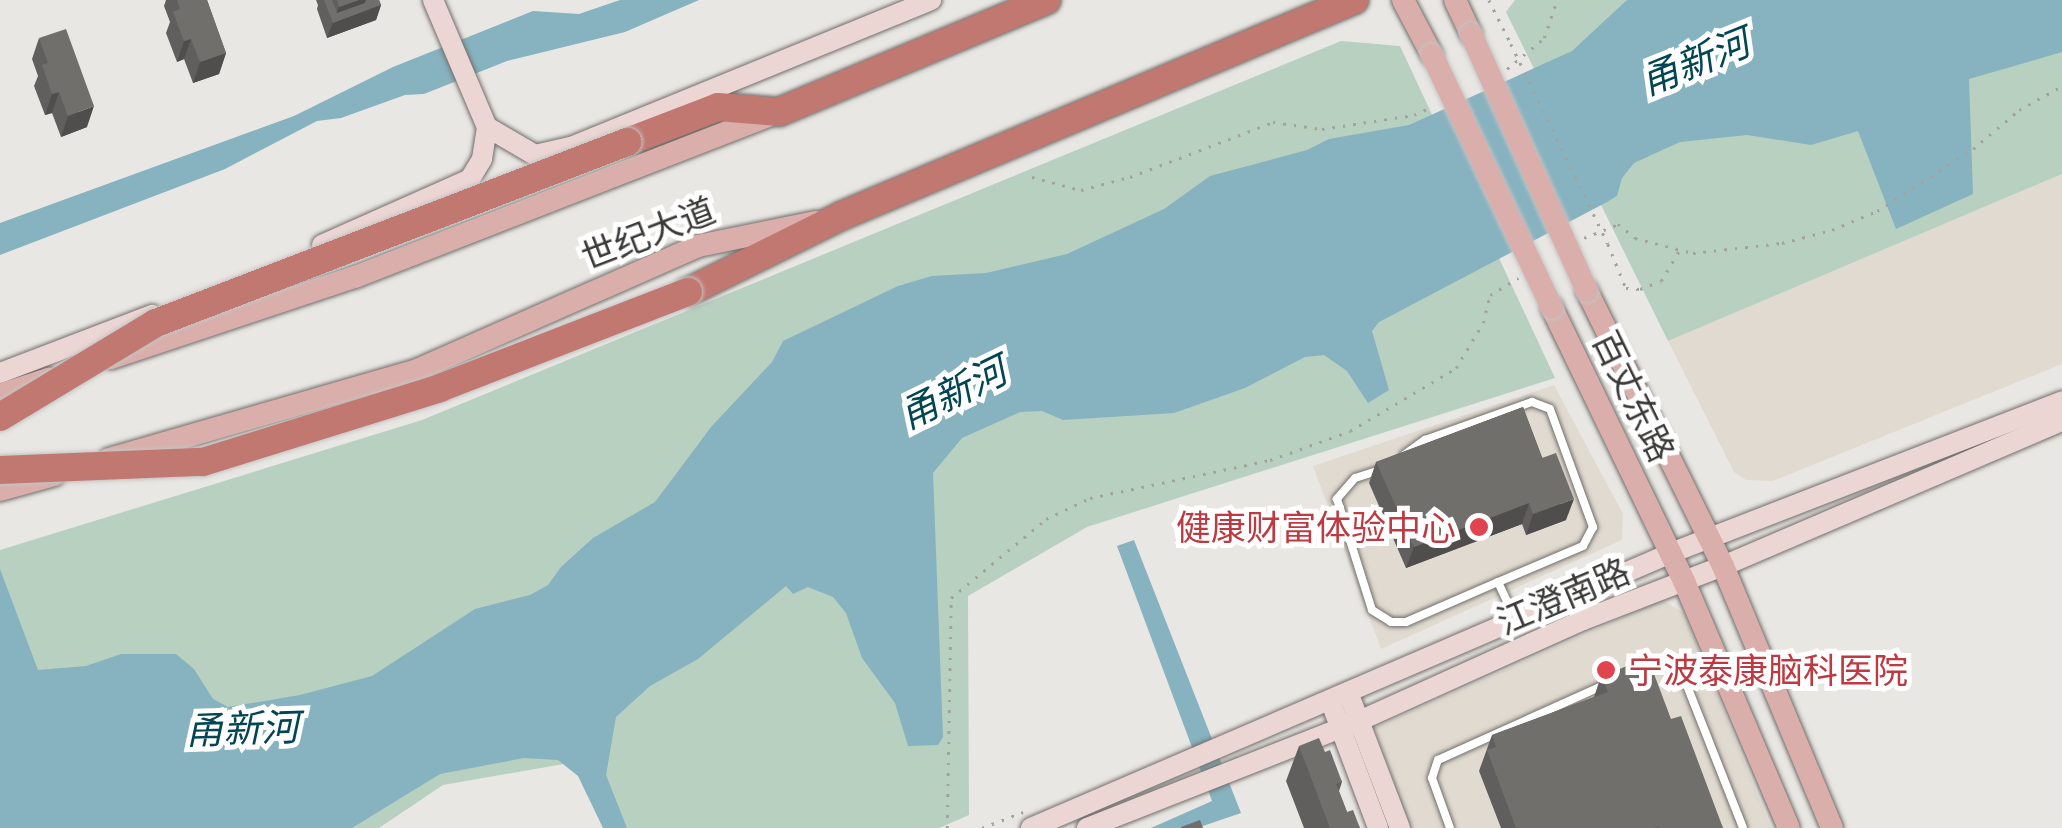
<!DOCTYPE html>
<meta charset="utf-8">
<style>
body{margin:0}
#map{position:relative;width:2062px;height:828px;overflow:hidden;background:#e9e7e3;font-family:"Asap Condensed","Noto Sans SC",sans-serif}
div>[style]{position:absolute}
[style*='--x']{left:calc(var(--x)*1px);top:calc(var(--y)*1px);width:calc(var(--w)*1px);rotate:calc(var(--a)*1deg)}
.built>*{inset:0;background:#e1dad0}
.green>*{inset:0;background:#b8d0c0}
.water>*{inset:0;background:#87b2bf}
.path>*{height:2.5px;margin-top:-1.25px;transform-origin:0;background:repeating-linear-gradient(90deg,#a4a29f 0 2.5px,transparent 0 10.5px)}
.roads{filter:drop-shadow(0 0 2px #706e6b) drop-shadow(0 0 2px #706e6b)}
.lane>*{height:8px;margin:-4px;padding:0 4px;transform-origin:4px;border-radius:4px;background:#fff}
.secondary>*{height:20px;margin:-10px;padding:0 10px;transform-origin:10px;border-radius:10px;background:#ecd6d4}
.primary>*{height:22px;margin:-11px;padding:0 11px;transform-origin:11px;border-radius:11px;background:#daaeaa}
.highway>*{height:28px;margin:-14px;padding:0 14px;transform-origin:14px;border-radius:14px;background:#c17871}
.path-bridge>*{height:2.5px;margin-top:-1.25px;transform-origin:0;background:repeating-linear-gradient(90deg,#a4a29f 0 2.5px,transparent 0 10.5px)}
.bridges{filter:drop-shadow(0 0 2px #c4c4c4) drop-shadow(0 0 2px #c4c4c4)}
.primary-bridge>*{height:22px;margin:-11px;padding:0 11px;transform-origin:11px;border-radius:11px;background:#daaeaa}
.highway-bridge>*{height:28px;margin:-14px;padding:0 14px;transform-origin:14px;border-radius:14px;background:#c17871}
.wall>*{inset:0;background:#615f5d}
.shaded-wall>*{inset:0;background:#4f4e4c}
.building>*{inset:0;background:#716f6c}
.dots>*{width:28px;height:28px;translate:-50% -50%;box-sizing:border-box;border:5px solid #fff;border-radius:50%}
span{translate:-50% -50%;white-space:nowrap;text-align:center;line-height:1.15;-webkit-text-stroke:10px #fff;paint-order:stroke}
.street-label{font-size:35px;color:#3b3a39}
.health-label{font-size:35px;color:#be3a42}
.right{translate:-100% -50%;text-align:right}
.left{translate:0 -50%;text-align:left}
.water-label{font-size:38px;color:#024553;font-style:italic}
</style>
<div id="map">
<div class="built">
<i style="clip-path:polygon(2062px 174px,2062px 364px,1773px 481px,1746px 480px,1734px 472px,1668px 341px)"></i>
<i style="clip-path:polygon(1554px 385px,1623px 514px,1622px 540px,1381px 649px,1313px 466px)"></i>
<i style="clip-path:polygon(1662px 600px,1684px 613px,1771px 828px,1411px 828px,1374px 728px)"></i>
</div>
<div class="green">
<i style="clip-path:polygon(1515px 0,2062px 0,2062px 174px,1668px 341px,1506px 12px)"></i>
<i style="clip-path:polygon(1341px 41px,1400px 46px,1555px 378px,1087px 527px,968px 596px,969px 815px,939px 828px,614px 828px,581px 761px,443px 785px,379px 828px,0 828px,0 550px,422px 420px)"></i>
</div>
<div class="water">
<i style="clip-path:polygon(620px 0,699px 0,625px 32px,507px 61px,424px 94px,405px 95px,341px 118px,317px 121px,225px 169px,0 255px,0 223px,294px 116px,393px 67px,533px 11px,579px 14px)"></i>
<i style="clip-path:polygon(1627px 0,2062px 0,2062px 52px,1969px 79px,1973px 194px,1896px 229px,1858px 131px,1811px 145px,1747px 135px,1680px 142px,1634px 163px,1622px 178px,1617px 196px,1607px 202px,1379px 322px,1372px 331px,1389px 390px,1368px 403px,1347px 371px,1324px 355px,1305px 357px,1245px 388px,1174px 413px,1063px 420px,1042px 411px,1020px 412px,962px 438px,933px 473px,943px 737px,938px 745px,908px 746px,895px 703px,862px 658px,846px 613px,833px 597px,808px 587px,793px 594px,786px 586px,698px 659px,650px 686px,616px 717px,606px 775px,627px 828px,603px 828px,578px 776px,558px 760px,524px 758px,440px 774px,352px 828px,0 828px,0 569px,38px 670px,86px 666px,121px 654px,176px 654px,194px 669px,213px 699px,228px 707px,300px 695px,372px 676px,475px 609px,530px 595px,548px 585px,561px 567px,593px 538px,655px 502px,711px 427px,772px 362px,783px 341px,898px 286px,932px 276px,986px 273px,1067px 254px,1164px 209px,1210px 176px,1307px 150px,1329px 139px,1409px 125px,1572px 51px)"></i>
<i style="clip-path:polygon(1134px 540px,1241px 813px,1197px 828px,1151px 828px,1212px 801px,1117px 546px)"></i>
</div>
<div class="path">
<i style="--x:1489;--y:0;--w:49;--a:63.4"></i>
<i style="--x:1507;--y:69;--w:48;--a:-40"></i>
<i style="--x:1544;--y:38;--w:40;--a:-71.1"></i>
<i style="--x:1032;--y:177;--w:51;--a:14.9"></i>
<i style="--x:1081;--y:190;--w:51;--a:-14.9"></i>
<i style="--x:1130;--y:177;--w:153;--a:-21"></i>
<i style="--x:1273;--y:122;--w:49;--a:8.1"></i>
<i style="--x:1322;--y:129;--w:93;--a:-8.7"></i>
<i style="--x:1414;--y:115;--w:21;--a:-25"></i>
<i style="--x:1584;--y:238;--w:37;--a:-22"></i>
<i style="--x:1618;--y:224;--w:22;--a:39"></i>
<i style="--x:1635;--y:238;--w:60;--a:14.5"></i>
<i style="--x:1693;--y:253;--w:90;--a:-6.4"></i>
<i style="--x:1782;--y:243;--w:52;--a:-14.6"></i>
<i style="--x:1832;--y:230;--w:49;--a:-22.9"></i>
<i style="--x:1877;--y:211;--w:114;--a:-32.9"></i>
<i style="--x:1973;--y:149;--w:60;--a:-40.3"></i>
<i style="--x:2019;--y:110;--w:49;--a:-29.2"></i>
<i style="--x:1608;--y:244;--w:48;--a:67.8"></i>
<i style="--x:1626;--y:288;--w:14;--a:4"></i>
<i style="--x:1640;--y:289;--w:22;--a:-21"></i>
<i style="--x:1661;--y:281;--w:35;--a:-59"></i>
<i style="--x:947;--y:828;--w:230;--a:-89"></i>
<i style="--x:951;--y:598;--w:124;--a:-39.7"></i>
<i style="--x:1046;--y:519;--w:49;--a:-25.5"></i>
<i style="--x:1090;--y:498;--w:184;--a:-11.9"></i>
<i style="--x:1270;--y:460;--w:85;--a:-19.9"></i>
<i style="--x:1350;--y:431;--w:123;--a:-30.7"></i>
<i style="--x:1456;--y:368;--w:52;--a:-59"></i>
<i style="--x:1483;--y:323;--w:29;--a:-76"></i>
<i style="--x:1490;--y:295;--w:33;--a:-31"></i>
<i style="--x:982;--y:828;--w:44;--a:-21.3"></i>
</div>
<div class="roads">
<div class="lane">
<i style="--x:1404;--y:455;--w:26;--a:-36"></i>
<i style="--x:1425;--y:440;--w:114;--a:-19.6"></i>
<i style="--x:1532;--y:402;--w:19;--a:21"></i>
<i style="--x:1550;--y:409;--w:126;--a:70"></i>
<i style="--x:1593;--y:527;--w:21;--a:118"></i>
<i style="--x:1583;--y:546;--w:92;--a:157"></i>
<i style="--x:1380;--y:470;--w:26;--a:162"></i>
<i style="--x:1355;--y:478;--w:28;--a:131"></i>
<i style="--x:1337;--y:499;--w:116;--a:72.5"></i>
<i style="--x:1372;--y:610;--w:22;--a:32"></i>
<i style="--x:1391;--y:622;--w:15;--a:0"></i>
<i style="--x:1406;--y:622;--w:100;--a:-23.5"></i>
<i style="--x:1498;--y:582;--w:38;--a:65"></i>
<i style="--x:1644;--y:667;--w:25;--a:-2"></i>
<i style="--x:1669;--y:666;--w:19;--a:39"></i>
<i style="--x:1684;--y:678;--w:161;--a:68.5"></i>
<i style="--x:1450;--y:828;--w:53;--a:-109.8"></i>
<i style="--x:1432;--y:778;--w:19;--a:-72"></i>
<i style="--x:1438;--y:760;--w:182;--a:-24.3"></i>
</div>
<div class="secondary">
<i style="--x:433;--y:0;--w:138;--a:67"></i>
<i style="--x:487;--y:127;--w:56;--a:30.3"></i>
<i style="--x:535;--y:155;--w:37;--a:-13"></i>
<i style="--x:571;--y:147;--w:389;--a:-22.2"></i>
<i style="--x:322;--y:245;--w:162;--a:-24"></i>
<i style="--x:470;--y:179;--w:23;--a:-59"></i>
<i style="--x:482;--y:159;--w:32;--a:-81"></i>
<i style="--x:0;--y:373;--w:163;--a:-20.9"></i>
<i style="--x:1348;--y:692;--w:146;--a:69.1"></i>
<i style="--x:1330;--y:700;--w:137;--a:69.4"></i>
<i style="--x:1031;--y:828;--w:697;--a:-23.25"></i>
<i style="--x:1671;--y:553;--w:420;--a:-21.2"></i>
<i style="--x:1087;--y:828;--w:292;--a:-21.5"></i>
<i style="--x:1359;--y:721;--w:246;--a:-24.3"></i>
<i style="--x:1583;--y:620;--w:150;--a:-21.1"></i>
<i style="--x:1723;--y:566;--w:369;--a:-23.2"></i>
</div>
<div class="primary">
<i style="--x:1403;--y:0;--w:62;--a:62.2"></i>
<i style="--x:1455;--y:0;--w:38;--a:65"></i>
<i style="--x:1587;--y:291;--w:307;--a:63.7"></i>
<i style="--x:1723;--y:566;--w:284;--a:67.4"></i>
<i style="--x:1552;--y:308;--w:303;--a:64.2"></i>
<i style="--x:1684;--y:581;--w:268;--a:67"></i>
<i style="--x:111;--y:358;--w:257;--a:-18.4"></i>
<i style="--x:355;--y:277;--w:451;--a:-21.3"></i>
<i style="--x:0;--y:395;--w:51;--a:-18.4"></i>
<i style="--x:109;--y:459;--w:321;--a:-16.1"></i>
<i style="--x:417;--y:370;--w:307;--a:-23.8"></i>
<i style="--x:698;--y:246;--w:120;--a:-11.5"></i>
<i style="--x:0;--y:490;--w:56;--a:-15.5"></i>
</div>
<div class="highway">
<i style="--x:627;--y:142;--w:97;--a:-21"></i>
<i style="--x:718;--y:107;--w:61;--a:4.7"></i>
<i style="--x:779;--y:112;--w:290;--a:-22.7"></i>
<i style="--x:688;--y:292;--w:171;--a:-26.4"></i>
<i style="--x:841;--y:216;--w:557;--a:-22.83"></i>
</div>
</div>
<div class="path-bridge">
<i style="--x:1511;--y:44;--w:222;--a:64.1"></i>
</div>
<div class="bridges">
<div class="primary-bridge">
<i style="--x:1471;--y:34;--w:282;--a:65.7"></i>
<i style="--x:1432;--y:55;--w:280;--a:64.6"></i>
</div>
<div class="highway-bridge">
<i style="--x:0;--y:417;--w:182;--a:-31.1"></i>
<i style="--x:156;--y:323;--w:505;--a:-21.02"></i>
<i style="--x:0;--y:470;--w:203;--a:-2.3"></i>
<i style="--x:203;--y:462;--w:248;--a:-17.3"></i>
<i style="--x:440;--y:388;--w:266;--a:-21.2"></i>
</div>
</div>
<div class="wall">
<i style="clip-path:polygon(166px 0,207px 0,226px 53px,219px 74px,193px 83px,184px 59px,177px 62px,166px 33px,170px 22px,164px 6px)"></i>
<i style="clip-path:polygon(316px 0,379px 0,381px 5px,376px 20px,327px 38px,317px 9px,318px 5px)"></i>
<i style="clip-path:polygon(39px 38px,87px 127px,61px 137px,52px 113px,45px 115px,34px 86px,38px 76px,32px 59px)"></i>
<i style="clip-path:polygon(1523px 407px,1566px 520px,1526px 535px,1522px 524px,1406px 568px,1369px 483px,1376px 462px)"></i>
<i style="clip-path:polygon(1601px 676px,1671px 719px,1723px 828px,1501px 828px,1479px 771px,1492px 735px,1594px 697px)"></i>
<i style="clip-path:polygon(1299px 746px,1325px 752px,1342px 782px,1339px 791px,1347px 812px,1360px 828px,1304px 828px,1286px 781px)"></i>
</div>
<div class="shaded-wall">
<i style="clip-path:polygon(359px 0,366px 0,381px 5px,376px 20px,327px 38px,339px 7px)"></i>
<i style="clip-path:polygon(191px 39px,184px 59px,177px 62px,184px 41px)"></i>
<i style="clip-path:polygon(226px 53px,219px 74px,193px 83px,200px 62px)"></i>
<i style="clip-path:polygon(59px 92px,52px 113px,45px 115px,52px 94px)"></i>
<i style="clip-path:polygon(94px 106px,87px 127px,61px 137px,68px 116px)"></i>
<i style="clip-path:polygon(1574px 499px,1566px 520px,1526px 535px,1533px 514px)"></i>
<i style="clip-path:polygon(1529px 503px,1522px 524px,1406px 568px,1414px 547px)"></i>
</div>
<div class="building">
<i style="clip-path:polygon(177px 0,207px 0,226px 53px,200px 62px,191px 39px,184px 41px,173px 12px,180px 9px)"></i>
<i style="clip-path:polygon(324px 0,332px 0,337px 13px,365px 3px,366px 0,379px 0,381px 5px,333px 23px)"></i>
<i style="clip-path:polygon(337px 0,359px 0,339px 7px)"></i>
<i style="clip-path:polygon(66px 29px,94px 106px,68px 116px,59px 92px,52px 94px,42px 65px,48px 63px,39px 38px)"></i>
<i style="clip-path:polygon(1523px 407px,1542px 458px,1556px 453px,1574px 499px,1533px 514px,1529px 503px,1414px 547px,1376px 462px)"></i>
<i style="clip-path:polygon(1648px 658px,1671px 719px,1681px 716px,1723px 828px,1659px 828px,1658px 827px,1655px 828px,1516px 828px,1487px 750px,1496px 747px,1492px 735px,1608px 692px,1601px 676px)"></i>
<i style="clip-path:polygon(1319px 738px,1325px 752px,1330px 750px,1342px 782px,1336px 784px,1347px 812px,1353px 810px,1360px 828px,1330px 828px,1299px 746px)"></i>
<i style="clip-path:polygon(1200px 820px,1203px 828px,1182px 828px,1181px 827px)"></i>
</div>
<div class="dots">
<i style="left:1479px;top:527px;background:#e0444e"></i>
<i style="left:1606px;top:670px;background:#e0444e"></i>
</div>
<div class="street-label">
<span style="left:648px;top:233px;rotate:-21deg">世纪大道</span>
<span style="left:1634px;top:396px;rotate:64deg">百丈东路</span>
<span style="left:1563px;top:596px;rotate:-23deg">江澄南路</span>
</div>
<div class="health-label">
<span class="right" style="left:1456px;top:527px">健康财富体验中心</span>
<span class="left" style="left:1628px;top:670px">宁波泰康脑科医院</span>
</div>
<div class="water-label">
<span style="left:1695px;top:62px;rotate:-22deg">甬新河</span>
<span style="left:953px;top:393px;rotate:-26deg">甬新河</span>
<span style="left:242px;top:729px;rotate:-2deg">甬新河</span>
</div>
</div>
